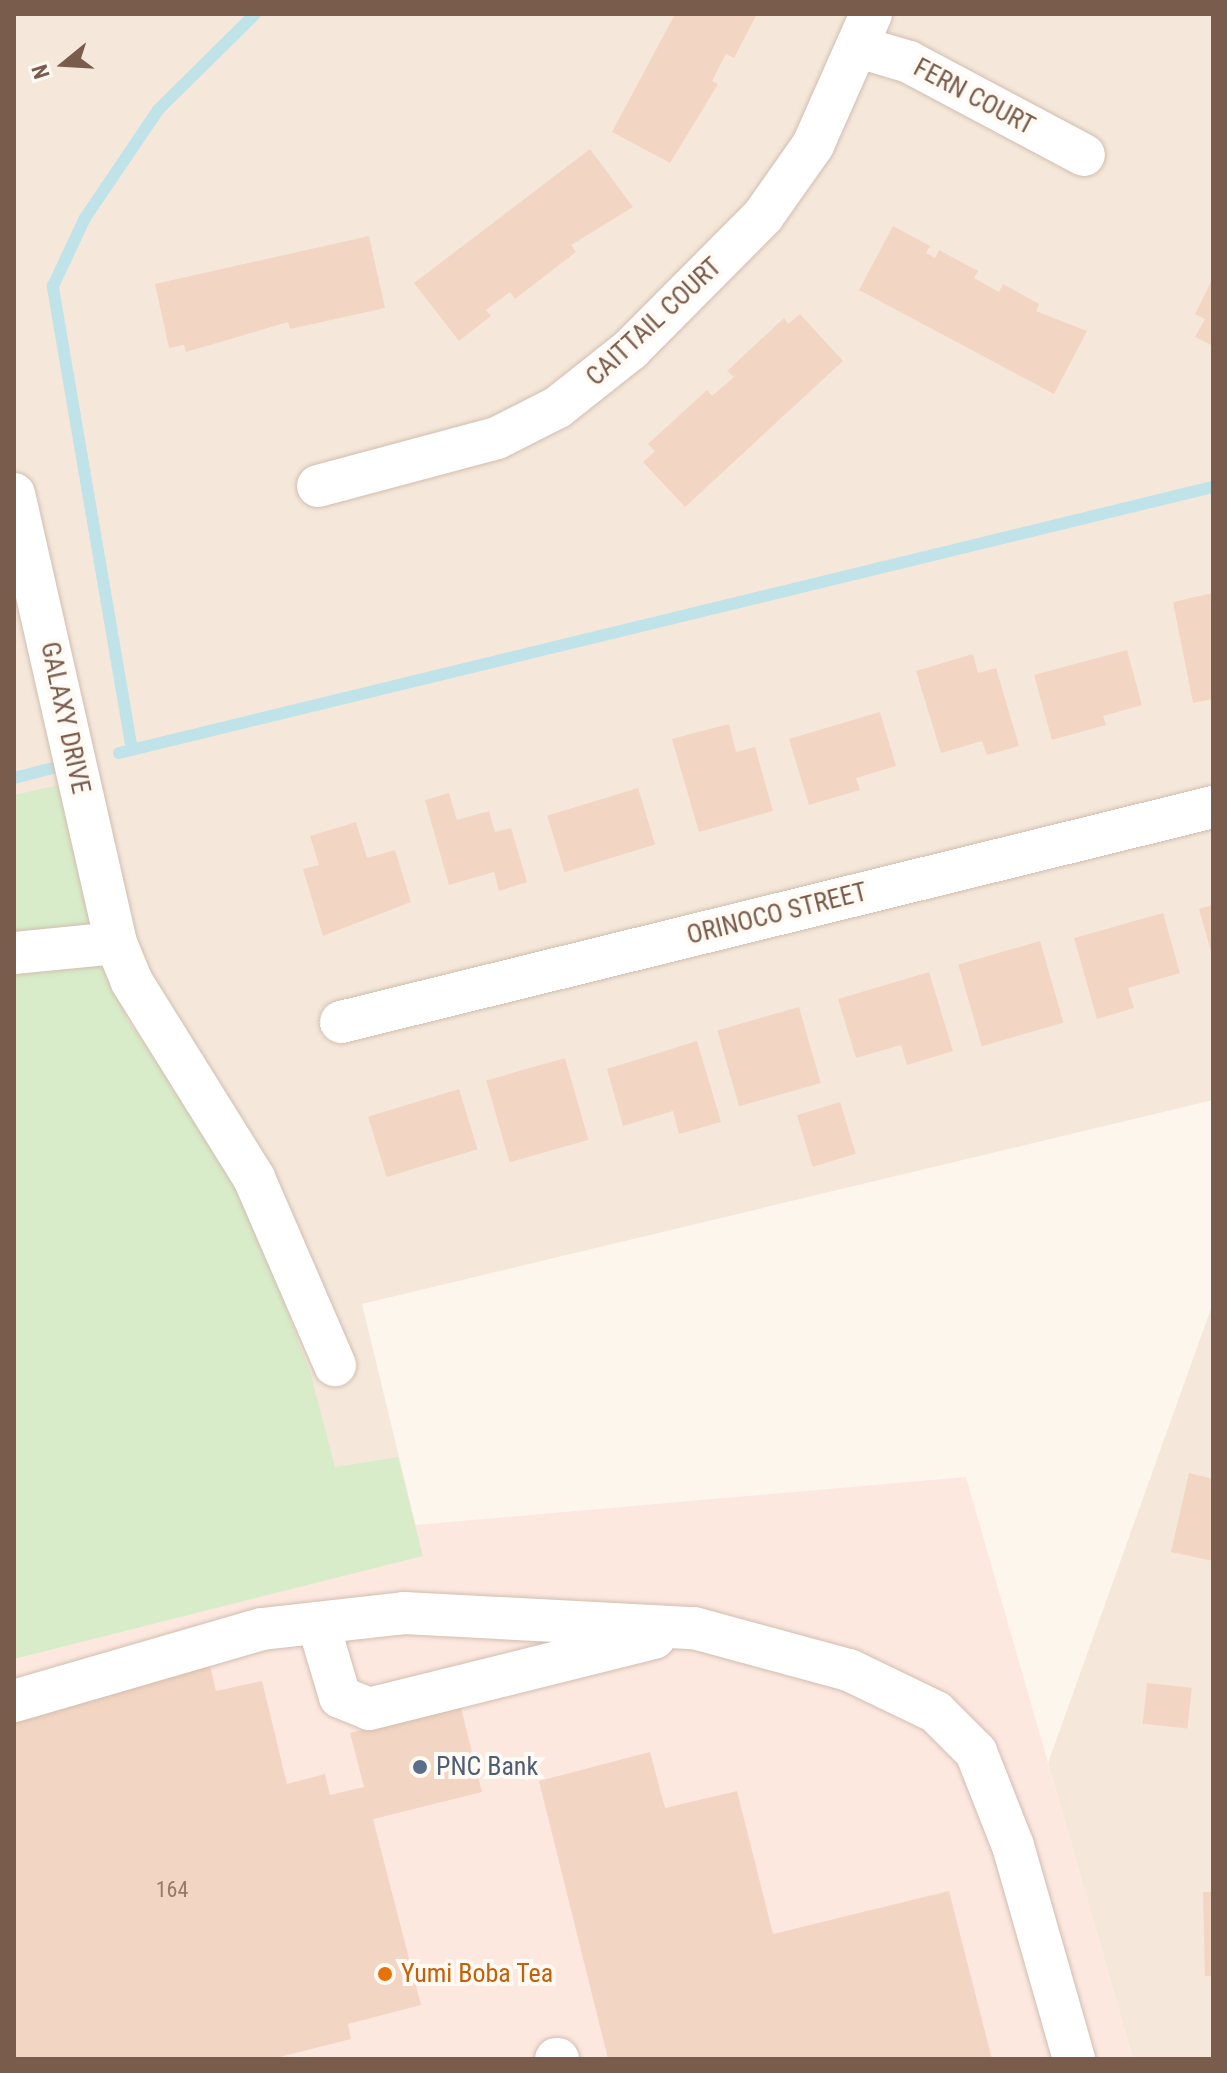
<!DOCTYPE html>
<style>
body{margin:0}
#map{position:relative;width:1227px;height:2073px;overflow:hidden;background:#fdf6ec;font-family:"Roboto Condensed",sans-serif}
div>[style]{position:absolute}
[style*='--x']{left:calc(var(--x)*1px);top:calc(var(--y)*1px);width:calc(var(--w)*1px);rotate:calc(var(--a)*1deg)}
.residential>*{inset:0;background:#f5e8da}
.commercial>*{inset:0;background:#fde8e0}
.green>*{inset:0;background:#d8ecc9}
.stream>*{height:12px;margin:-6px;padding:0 6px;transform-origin:6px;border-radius:6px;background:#bfe3e8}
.building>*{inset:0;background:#f3d5c3;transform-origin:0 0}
.roads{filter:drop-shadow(0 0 2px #d1beb0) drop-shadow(0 0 2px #d1beb0)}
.minor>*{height:42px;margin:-21px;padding:0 21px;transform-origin:21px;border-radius:21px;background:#fff}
.dots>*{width:22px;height:22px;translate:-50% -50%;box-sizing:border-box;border:4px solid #fffaf3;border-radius:50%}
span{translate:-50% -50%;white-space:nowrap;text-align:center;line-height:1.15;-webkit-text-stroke:8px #fffaf3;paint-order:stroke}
.number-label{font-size:22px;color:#987a6a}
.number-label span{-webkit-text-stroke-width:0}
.street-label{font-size:26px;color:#7a5c4d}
.service-label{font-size:26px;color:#4e5e75}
.left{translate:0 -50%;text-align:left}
.food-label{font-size:26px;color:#c56008}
.frame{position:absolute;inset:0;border:16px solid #7a5c4d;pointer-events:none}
.north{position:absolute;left:24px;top:24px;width:80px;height:80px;-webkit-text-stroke:6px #fffaf3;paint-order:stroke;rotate:252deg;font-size:22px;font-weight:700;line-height:32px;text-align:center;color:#7a5c4d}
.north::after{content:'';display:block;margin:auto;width:28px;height:36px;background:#7a5c4d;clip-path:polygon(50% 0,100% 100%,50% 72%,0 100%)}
</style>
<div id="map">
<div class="residential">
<i style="clip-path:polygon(14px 14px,1213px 14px,1213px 1100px,362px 1304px,423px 1556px,14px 1659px)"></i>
<i style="clip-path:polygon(1213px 1303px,1213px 2059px,1133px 2059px,1048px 1763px)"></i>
</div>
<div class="commercial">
<i style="clip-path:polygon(966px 1477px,1133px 2059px,14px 2059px,14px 1659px,422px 1556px,415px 1525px)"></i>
</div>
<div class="green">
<i style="clip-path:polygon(64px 784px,127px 1020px,183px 1094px,251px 1215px,311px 1375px,335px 1467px,398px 1457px,423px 1556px,14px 1659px,14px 795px)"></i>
</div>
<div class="stream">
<i style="--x:132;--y:750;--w:471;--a:-99.7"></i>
<i style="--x:53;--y:286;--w:75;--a:-64.8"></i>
<i style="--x:85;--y:218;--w:130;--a:-55.9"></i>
<i style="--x:158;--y:110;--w:136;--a:-44.7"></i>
<i style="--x:119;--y:753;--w:1126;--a:-13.67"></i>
<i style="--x:14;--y:778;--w:40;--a:-14.4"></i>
</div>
<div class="building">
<i style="clip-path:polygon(675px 14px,757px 14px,734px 58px,726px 54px,712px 81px,718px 84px,670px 163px,612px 132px)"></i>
<i style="clip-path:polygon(590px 149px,633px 207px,571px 245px,576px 252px,515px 299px,510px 292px,486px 310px,491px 316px,459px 341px,414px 283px)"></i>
<i style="clip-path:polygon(893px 226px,930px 246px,926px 253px,935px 258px,939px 250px,978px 271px,974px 278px,999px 292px,1003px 284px,1039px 304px,1036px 311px,1087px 331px,1054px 394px,859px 290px)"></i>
<i style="clip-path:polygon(369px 236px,385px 308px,290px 329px,288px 322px,186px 352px,184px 345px,169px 348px,155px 284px)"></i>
<i style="clip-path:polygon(1213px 278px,1213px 346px,1195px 337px,1205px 319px,1195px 314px)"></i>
<i style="clip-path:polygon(800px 314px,843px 361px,685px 507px,643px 462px,655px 451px,648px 444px,707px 390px,712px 396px,734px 377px,727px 371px,784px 318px,788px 324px)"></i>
<i style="clip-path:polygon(1213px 593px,1213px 699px,1193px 703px,1173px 602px)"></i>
<i style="clip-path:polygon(1127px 650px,1142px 705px,1103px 716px,1106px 725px,1052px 740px,1034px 675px)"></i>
<i style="clip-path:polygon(973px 654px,978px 673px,996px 668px,1019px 746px,987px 755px,982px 741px,941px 753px,916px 671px)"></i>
<i style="clip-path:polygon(880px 712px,896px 766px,856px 778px,860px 790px,809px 805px,789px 739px)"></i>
<i style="clip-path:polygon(729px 724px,736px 752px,755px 747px,773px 811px,699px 832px,672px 739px)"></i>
<i style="left:638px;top:788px;width:59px;height:95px;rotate:73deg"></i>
<i style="clip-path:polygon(449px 793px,457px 820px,489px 811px,495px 832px,511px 828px,527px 882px,499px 891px,494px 872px,449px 885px,425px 800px)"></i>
<i style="clip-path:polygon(356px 822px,367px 858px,395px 850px,411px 902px,323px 936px,303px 869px,319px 865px,310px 836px)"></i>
<i style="clip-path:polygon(1213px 905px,1213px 955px,1212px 955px,1199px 909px)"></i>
<i style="clip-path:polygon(1163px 913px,1180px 973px,1128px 988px,1134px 1008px,1097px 1019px,1074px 938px)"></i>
<i style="left:1040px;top:941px;width:85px;height:85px;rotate:74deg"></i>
<i style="clip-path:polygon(929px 972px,953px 1051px,907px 1065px,901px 1045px,856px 1058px,838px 999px)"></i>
<i style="left:799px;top:1007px;width:79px;height:85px;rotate:74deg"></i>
<i style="clip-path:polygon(697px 1041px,721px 1122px,679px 1134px,673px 1111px,623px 1126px,607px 1069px)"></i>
<i style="left:565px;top:1058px;width:85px;height:82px;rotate:74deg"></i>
<i style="left:459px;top:1089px;width:63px;height:95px;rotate:73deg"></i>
<i style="left:840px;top:1102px;width:54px;height:45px;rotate:73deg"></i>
<i style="clip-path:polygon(1189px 1473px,1213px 1479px,1213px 1561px,1171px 1552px)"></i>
<i style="clip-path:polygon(210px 1666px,216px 1691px,262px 1681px,287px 1784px,325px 1774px,330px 1795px,364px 1787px,350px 1733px,460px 1704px,482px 1792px,373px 1819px,421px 2005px,348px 2024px,351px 2039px,272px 2059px,14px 2059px,14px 1716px)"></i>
<i style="left:1147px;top:1683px;width:45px;height:41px;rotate:6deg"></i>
<i style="clip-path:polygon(650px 1752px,665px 1808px,737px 1791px,773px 1934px,949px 1891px,992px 2059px,608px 2059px,539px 1781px)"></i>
<i style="clip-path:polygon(1203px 1892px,1213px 1892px,1213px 1976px,1205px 1976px)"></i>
</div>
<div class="roads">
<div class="minor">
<i style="--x:862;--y:48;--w:49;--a:16.6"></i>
<i style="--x:909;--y:62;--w:198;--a:28"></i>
<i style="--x:318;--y:486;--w:185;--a:-15"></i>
<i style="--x:497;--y:438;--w:68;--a:-26.9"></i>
<i style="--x:558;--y:407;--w:92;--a:-38.4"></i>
<i style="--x:630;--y:350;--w:189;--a:-45.2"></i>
<i style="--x:763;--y:216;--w:87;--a:-54.8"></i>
<i style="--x:813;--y:145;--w:143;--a:-66.1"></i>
<i style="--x:14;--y:494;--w:460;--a:77.2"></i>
<i style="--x:116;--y:943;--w:42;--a:67.7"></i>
<i style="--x:132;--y:982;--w:231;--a:58.1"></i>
<i style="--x:254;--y:1178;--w:204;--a:66.6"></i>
<i style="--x:14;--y:953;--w:102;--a:-5.6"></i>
<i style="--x:341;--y:1022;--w:898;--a:-13.85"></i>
<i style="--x:318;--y:1623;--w:77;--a:73.4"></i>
<i style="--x:340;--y:1697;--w:31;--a:22"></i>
<i style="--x:369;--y:1709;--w:294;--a:-14"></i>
<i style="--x:14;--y:1701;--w:258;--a:-16.2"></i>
<i style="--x:262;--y:1629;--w:143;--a:-6.4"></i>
<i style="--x:404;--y:1613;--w:290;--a:3"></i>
<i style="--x:694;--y:1628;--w:161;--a:15.2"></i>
<i style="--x:849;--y:1670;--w:97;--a:25.8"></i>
<i style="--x:936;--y:1712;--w:57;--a:45"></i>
<i style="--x:976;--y:1752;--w:101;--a:68.5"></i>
<i style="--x:1013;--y:1846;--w:222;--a:74"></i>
<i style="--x:556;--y:2059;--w:2;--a:0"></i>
</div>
</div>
<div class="dots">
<i style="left:420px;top:1767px;background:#5c6f8a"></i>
<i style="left:385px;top:1974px;background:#e8710a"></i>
</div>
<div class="number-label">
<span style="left:172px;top:1890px">164</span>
</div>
<div class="street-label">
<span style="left:974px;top:97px;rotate:28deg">FERN COURT</span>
<span style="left:654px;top:322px;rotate:-43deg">CAITTAIL COURT</span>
<span style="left:65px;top:718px;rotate:78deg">GALAXY DRIVE</span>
<span style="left:777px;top:914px;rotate:-14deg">ORINOCO STREET</span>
</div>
<div class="service-label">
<span class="left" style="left:436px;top:1767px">PNC Bank</span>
</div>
<div class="food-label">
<span class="left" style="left:401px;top:1974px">Yumi Boba Tea</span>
</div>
<div class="frame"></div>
<div class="north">N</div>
</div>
